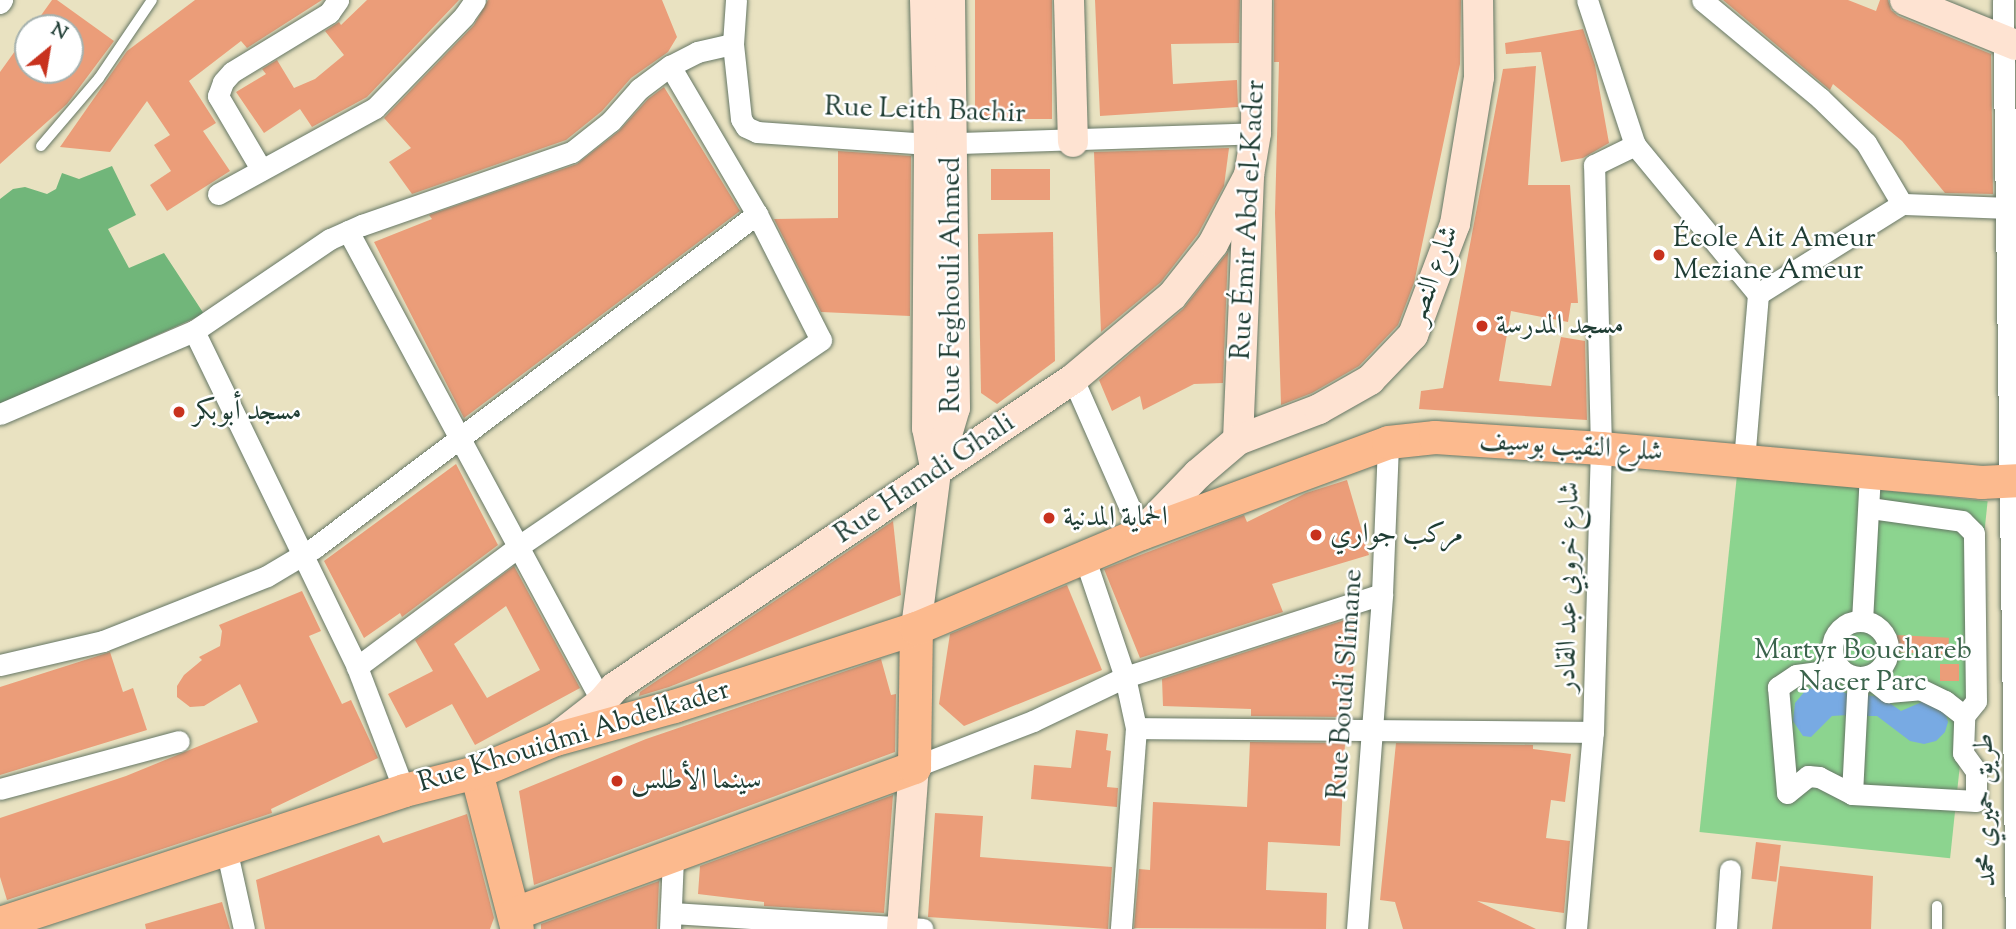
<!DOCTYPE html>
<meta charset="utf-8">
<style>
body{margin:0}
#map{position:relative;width:2016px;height:929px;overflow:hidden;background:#e9e2c1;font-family:"Sorts Mill Goudy",Amiri,serif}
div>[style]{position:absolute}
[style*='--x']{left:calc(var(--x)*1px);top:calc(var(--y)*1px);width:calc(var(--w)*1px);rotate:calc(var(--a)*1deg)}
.green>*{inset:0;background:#8cd48f;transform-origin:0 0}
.forest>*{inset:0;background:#71b67a}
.water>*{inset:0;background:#78aae3}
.building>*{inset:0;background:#eb9d79;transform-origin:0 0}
.roads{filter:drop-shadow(0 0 2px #667765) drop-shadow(0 0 2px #667765)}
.lane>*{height:10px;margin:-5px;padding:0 5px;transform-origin:5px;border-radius:5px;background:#fff}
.street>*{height:21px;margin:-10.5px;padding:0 10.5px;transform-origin:10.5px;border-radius:10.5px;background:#fff}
.street>.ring{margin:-10.5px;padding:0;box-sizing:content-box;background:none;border:21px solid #fff;border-radius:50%}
.secondary>*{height:30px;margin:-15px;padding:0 15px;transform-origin:15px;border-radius:15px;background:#fee3d2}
.primary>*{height:33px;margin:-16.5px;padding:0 16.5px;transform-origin:16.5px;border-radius:16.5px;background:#fcba8e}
.dots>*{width:19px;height:19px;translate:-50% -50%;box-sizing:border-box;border:4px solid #fff;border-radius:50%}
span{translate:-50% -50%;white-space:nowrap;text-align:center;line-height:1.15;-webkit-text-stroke:5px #fff;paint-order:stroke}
.street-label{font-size:28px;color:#1f3d34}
.poi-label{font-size:28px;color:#1f3d34}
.left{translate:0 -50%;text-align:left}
.park-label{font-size:28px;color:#3a634b}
.north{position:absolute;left:14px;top:14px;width:70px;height:70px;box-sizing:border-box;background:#fff;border:2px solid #a5b1ae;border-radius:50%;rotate:30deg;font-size:19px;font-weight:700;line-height:28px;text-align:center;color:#1f3d34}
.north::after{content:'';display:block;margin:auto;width:24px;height:32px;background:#c8321e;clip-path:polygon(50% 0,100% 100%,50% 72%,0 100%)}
</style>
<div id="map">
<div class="green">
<i style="left:1737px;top:475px;width:252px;height:359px;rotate:6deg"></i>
</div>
<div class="forest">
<i style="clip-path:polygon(112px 166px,136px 215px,108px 229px,129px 268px,164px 253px,204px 314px,0 405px,0 199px,13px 189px,25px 187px,47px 194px,56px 189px,62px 173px,79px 179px)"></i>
</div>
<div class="water">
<i style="clip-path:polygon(1820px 685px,1849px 694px,1848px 715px,1832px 716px,1811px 737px,1803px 736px,1793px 721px,1795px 703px,1805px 691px)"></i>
<i style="clip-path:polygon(1866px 695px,1881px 697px,1901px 711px,1924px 701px,1945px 711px,1948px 722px,1945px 732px,1936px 741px,1924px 744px,1910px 741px,1877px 716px,1865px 716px)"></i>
</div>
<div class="building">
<i style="clip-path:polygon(52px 0,57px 0,114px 41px,67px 104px,0 164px,0 72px,28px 33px,28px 70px,70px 70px,70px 28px,32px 28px)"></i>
<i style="clip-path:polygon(195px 0,322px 0,247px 48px,241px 41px,189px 81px,216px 123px,203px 131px,230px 171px,167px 211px,150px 185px,171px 171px,154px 145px,170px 135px,147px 101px,110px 152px,60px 147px,127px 51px)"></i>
<i style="clip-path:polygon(367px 0,459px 0,367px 97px,312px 127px,300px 109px,264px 133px,236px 92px,266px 74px,262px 69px,277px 60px,294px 88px,315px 79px,344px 55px,325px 31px,339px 22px,341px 25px)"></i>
<i style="clip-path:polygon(488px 0,662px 0,677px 37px,668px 52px,631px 78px,602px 111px,566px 140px,412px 194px,389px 162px,411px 148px,384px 118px,474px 25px)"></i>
<i style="left:975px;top:0;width:77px;height:119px"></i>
<i style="clip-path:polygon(1095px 0,1240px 0,1239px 43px,1171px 44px,1173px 84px,1237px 80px,1238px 107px,1100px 116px)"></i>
<i style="clip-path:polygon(1274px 0,1461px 0,1460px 64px,1414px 283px,1398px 325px,1359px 366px,1312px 393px,1281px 405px,1275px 213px,1279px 62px,1274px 62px)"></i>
<i style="clip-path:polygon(1723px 0,1848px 0,1876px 11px,1880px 0,1888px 0,1891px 10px,1898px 16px,1991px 54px,1993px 194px,1945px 193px,1902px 141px,1833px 84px,1830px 90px)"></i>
<i style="clip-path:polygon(1583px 29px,1595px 65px,1609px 143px,1583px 158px,1561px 162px,1541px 52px,1506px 54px,1505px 43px)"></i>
<i style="clip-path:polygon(1536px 66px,1528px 185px,1570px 185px,1578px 303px,1571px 303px,1568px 322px,1511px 311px,1499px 381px,1551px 386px,1561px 337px,1585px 341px,1587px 420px,1419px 409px,1421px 391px,1443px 388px,1503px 69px)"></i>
<i style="clip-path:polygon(664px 87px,740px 211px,464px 418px,374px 242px,432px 219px,429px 215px,577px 164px,619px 131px,648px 99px)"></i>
<i style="clip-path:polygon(1229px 148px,1224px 186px,1198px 234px,1161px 282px,1101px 332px,1094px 152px)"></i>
<i style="clip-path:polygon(838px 151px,911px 156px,910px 316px,821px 312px,774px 219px,838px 218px)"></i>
<i style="left:1050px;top:169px;width:31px;height:59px;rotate:90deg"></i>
<i style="clip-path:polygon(1053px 232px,1055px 361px,997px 404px,981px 393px,978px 234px)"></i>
<i style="clip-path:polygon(1228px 252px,1223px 383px,1194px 384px,1143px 410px,1140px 396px,1112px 411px,1099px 380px,1183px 309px)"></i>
<i style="clip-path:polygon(456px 464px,498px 545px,402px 617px,400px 613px,364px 638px,324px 561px)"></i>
<i style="clip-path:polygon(1347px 480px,1369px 555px,1272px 584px,1283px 612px,1140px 658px,1104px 569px,1244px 515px,1247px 522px,1306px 493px)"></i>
<i style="clip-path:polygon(893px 521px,901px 595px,669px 687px,639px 696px,640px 692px)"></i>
<i style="clip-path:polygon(evenodd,514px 566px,580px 688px,475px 745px,452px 704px,406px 728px,388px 694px,433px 671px,415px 640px,514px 566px,506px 606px,540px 670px,487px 698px,454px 644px,506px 606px)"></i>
<i style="clip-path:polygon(1067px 585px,1102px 670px,964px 726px,939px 704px,950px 634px)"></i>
<i style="clip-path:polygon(302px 591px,321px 631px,309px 636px,342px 704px,351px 700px,378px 758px,271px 809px,272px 813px,7px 900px,0 877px,0 818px,126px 776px,258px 722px,240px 684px,204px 706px,190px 707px,177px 697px,177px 686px,184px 675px,202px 660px,199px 657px,220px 646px,222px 631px,219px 625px)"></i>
<i style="clip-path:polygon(1357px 616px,1350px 711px,1346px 711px,1346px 717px,1251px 716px,1251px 709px,1163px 706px,1162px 679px)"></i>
<i style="left:1896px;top:635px;width:53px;height:17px;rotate:3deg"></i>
<i style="clip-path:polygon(110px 652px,123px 692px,133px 688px,147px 730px,0 775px,0 687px)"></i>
<i style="clip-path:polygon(881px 659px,891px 695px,896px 694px,895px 752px,534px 885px,519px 791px,646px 739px)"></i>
<i style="left:1940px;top:664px;width:19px;height:17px"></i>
<i style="clip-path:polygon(1076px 730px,1108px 734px,1106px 750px,1111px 751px,1107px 787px,1118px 788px,1117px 807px,1031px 799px,1034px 765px,1071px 768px)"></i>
<i style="clip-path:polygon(1250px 742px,1345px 743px,1340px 846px,1268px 842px,1266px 890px,1327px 893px,1326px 929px,1134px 928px,1139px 869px,1150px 870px,1153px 802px,1247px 807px)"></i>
<i style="clip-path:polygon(1396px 743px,1533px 745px,1533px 749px,1571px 754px,1565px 802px,1551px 800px,1546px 838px,1570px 841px,1564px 913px,1477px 901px,1536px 929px,1403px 929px,1395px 902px,1380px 900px)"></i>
<i style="clip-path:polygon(893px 795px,884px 913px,764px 906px,764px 902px,698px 894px,700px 866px)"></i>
<i style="clip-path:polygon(935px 813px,983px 816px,980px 857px,1112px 867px,1108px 929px,928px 917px)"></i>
<i style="clip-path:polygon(467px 814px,494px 918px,490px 929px,265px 929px,256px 880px,379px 835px,383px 843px)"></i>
<i style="left:1756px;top:842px;width:25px;height:37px;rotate:7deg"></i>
<i style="clip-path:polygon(1780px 866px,1873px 876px,1871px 929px,1772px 929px)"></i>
<i style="clip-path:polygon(659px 881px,657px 929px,541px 929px,541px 924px)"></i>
<i style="clip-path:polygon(222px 902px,230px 929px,146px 929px,145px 924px)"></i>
</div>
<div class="roads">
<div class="lane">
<i style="--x:41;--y:146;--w:89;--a:-49.5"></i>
<i style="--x:99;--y:78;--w:94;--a:-55.8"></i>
<i style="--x:1937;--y:929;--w:23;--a:-90"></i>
</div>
<div class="street">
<i style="--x:1587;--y:0;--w:153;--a:71.7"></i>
<i style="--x:1635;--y:145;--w:193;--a:50.5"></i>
<i style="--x:1758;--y:294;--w:170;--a:-32"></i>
<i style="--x:1902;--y:204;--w:71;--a:-120.5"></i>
<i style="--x:1866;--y:143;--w:64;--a:-135.6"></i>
<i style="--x:1820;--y:98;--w:153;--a:-140.3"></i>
<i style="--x:2003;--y:0;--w:929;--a:89.2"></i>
<i style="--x:0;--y:3;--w:4;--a:-56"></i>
<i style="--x:733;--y:44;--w:44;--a:-86.1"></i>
<i style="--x:670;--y:66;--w:30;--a:-27"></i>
<i style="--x:697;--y:52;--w:37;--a:-13"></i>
<i style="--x:733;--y:44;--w:75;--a:83.9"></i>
<i style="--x:741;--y:119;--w:9;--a:58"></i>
<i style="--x:746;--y:127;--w:12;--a:24"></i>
<i style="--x:757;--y:132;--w:172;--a:4"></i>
<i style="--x:929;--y:144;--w:327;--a:-1.9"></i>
<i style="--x:261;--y:169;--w:85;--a:-120.5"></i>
<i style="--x:218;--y:96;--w:15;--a:-70"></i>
<i style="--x:223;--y:82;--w:13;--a:-48"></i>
<i style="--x:232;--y:72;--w:114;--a:-31.3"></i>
<i style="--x:329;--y:13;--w:16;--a:-55"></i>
<i style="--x:218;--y:194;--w:179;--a:-28.7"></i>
<i style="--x:375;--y:108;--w:128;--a:-45.9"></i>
<i style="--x:464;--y:16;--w:19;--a:-55"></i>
<i style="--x:1902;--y:204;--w:103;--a:2.2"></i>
<i style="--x:348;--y:231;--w:535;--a:61.66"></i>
<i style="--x:194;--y:331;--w:373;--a:64.1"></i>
<i style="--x:357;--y:667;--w:132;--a:69.1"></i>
<i style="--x:1073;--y:379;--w:168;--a:66.2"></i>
<i style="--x:0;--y:414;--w:211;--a:-23.2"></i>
<i style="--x:194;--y:331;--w:164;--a:-34.1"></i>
<i style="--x:330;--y:239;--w:35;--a:-24"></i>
<i style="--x:362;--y:225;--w:222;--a:-19.2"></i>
<i style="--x:572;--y:152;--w:50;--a:-38.5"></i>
<i style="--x:611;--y:121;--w:43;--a:-48.8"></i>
<i style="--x:639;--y:89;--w:39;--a:-37"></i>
<i style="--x:670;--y:66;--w:172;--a:59.6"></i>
<i style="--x:757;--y:214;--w:141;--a:63.1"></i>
<i style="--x:821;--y:340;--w:367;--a:145.7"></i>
<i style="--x:518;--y:547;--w:201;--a:143.3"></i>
<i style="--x:1744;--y:461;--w:168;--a:-85.2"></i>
<i style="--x:1084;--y:556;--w:128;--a:71.3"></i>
<i style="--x:1125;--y:677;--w:52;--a:77.8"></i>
<i style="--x:1136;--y:728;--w:202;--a:94.3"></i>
<i style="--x:1862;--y:621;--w:148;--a:-86.9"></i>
<i class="ring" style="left:1832px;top:621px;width:35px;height:35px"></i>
<i style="--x:0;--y:665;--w:106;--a:-13.1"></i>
<i style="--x:103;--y:641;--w:176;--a:-21.6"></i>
<i style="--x:267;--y:576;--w:55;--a:-30.8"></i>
<i style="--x:314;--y:548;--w:555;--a:-37.01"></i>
<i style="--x:1841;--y:669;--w:45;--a:172.4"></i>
<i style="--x:1796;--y:675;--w:22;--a:146"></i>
<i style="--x:1778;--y:687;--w:106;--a:85.1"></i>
<i style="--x:1787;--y:793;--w:27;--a:-39"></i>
<i style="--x:1808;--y:776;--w:11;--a:5"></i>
<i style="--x:1819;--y:777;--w:37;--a:27"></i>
<i style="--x:1852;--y:794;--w:124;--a:3.2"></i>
<i style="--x:1976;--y:801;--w:30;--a:-90"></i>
<i style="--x:1976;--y:771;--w:22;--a:-126"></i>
<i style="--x:1963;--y:753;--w:37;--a:-88"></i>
<i style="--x:1964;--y:716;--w:19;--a:-51"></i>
<i style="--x:1976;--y:701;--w:168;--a:-90.7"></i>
<i style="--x:1974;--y:533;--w:17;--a:-135"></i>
<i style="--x:1962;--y:521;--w:94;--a:-172"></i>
<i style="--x:1868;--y:676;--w:26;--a:39"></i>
<i style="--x:1888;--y:692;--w:32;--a:-5"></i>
<i style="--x:1920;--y:689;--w:28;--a:26"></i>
<i style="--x:1945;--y:701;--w:24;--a:38"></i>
<i style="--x:1136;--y:728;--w:457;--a:0.5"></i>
<i style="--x:914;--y:767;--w:128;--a:-21.1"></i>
<i style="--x:1033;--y:721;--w:102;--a:-25.6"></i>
<i style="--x:1125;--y:677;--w:270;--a:-17.9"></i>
<i style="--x:0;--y:789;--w:185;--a:-15"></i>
<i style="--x:1852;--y:794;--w:117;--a:-87.1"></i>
<i style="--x:226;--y:848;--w:83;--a:77.5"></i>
<i style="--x:671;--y:913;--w:252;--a:3.6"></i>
<i style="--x:670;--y:929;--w:72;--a:-87.6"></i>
<i style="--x:1357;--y:929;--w:336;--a:-85.7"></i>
<i style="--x:1382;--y:594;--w:152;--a:-87.7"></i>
<i style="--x:1576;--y:929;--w:198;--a:-85.1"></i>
<i style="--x:1593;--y:732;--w:284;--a:-88.4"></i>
<i style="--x:1601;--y:448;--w:283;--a:-91.4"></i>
<i style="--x:1594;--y:165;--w:46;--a:-26"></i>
<i style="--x:1726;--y:929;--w:59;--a:-86.1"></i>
</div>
<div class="secondary">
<i style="--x:925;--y:0;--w:144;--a:88.4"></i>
<i style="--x:929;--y:144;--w:284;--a:90.4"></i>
<i style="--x:927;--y:428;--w:45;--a:78.4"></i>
<i style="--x:1069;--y:0;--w:142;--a:88.4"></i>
<i style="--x:1905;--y:0;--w:120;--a:22.1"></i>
<i style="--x:1238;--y:440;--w:265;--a:-87.6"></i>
<i style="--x:1249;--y:175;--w:43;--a:-80.5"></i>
<i style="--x:1256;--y:133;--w:133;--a:-89.6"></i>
<i style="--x:1141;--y:533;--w:82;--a:-46"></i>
<i style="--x:1198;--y:474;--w:52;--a:-40.4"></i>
<i style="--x:1238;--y:440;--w:87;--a:-20.9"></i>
<i style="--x:1319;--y:409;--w:59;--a:-29.6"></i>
<i style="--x:1370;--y:380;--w:62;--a:-46.3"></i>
<i style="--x:1413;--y:335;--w:119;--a:-69.3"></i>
<i style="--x:1455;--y:224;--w:149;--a:-80.7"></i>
<i style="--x:1479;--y:77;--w:77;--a:-90.7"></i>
<i style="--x:916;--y:628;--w:157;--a:-82.7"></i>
<i style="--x:936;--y:472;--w:67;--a:-73.5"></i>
<i style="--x:955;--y:408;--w:408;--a:-90.7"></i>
<i style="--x:557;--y:737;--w:57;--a:-37.9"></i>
<i style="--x:602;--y:702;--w:20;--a:-49"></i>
<i style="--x:615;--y:687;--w:552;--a:-33.92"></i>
<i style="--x:1073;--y:379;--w:129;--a:-40"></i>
<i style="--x:1172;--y:296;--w:66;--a:-51.7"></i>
<i style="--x:1213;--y:244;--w:78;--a:-62.4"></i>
<i style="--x:902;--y:929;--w:162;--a:-85.8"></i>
</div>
<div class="primary">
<i style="--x:476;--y:772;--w:162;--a:75.4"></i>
<i style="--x:515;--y:913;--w:425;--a:-20.1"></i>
<i style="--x:914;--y:767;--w:139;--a:-89.2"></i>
<i style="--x:0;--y:923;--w:425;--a:-18.2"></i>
<i style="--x:404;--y:790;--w:74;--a:-14"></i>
<i style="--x:476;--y:772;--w:86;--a:-22.7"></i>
<i style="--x:555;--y:739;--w:123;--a:-15.5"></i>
<i style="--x:674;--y:706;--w:254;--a:-17.9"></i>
<i style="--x:916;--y:628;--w:244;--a:-22.9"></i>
<i style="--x:1141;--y:533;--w:263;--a:-20.2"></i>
<i style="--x:1388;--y:442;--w:47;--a:-6.1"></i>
<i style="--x:1435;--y:437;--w:166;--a:3.8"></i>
<i style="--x:1601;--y:448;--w:382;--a:5.1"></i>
<i style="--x:1981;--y:482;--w:35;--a:-3"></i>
</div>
</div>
<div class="dots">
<i style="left:1659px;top:255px;background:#c8321e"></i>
<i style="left:1482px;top:326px;background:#c8321e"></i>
<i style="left:179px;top:412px;background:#c8321e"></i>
<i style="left:1049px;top:518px;background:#c8321e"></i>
<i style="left:1316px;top:535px;background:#c8321e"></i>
<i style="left:617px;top:781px;background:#c8321e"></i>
</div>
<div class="street-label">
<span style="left:925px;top:111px;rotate:2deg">Rue Leith Bachir</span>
<span style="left:1249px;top:220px;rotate:-87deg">Rue Émir Abd el-Kader</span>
<span style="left:1434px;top:275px;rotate:-70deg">شارع النصر</span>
<span style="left:952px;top:285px;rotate:-90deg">Rue Feghouli Ahmed</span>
<span style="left:1571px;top:447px;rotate:4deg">شلرع النقيب بوسيف</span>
<span style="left:925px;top:479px;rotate:-34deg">Rue Hamdi Ghali</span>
<span style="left:1569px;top:587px;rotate:-89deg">شارع خروبي عبد القادر</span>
<span style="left:1346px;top:684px;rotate:-86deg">Rue Boudi Slimane</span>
<span style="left:574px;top:737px;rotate:-17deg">Rue Khouidmi Abdelkader</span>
<span style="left:1986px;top:810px;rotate:-91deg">طريق حميري محمد</span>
</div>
<div class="poi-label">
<span class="left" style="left:1673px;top:255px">École Ait Ameur<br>Meziane Ameur</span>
<span class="left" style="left:1496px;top:326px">مسجد المدرسة</span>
<span class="left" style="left:193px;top:412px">مسجد أبوبكر</span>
<span class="left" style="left:1063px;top:518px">الحماية المدنية</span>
<span class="left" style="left:1330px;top:535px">مركب جواري</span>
<span class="left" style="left:631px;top:781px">سينما الأطلس</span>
</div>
<div class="park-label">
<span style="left:1863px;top:667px">Martyr Bouchareb<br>Nacer Parc</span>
</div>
<div class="north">N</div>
</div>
